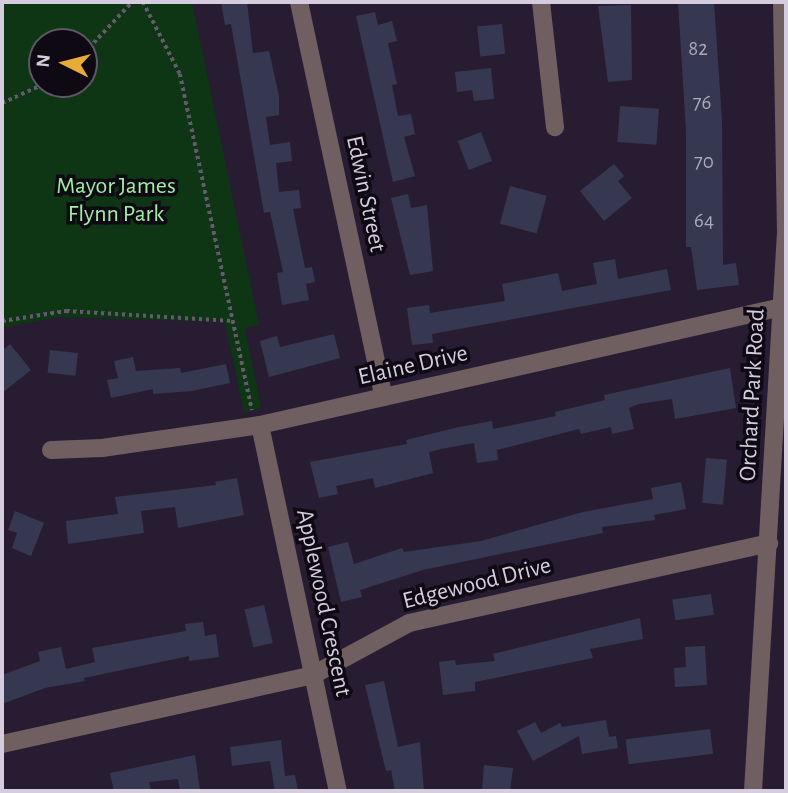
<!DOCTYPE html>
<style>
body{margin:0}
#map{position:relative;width:788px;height:793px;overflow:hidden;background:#281c32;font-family:"Alegreya Sans",sans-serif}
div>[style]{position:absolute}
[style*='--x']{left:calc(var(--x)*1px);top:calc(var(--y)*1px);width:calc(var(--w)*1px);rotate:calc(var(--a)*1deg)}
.green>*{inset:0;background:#0e3615}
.building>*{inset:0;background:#363852;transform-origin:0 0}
.path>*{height:3.5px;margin-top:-1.75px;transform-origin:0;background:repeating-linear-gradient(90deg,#64596d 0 3.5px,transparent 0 7px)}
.minor>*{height:18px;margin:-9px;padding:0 9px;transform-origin:9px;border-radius:9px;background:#6f5f61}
span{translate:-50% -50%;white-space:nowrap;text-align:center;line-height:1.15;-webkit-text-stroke:7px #0e0913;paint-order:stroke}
.number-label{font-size:21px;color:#ada8ba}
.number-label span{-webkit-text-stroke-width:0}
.park-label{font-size:24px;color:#9feea6}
.street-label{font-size:24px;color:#d5cddd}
.frame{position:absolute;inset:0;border:4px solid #d5cddd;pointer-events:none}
.north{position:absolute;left:28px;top:28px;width:70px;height:70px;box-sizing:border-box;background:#0e0913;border:2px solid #5e5764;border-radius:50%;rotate:276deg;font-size:19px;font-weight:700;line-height:28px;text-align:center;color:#d5cddd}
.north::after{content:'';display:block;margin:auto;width:24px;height:32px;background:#e5ad35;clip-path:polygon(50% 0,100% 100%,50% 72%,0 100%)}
</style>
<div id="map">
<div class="green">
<i style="clip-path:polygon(evenodd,2px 2px,192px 2px,259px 325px,245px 328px,261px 408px,244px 412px,225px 322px,59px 317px,2px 328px,2px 2px,42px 42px,84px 42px,84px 84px,42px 84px,42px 42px)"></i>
</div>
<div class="building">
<i style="clip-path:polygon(221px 2px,247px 2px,253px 53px,269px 51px,279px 96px,279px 115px,266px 117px,270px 145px,290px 142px,292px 161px,276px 163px,279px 192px,299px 190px,301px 208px,293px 209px,305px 268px,312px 267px,315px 282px,306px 284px,309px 300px,282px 305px,277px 273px,283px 272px,270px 212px,264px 213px,231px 24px,225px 25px)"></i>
<i style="clip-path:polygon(678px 2px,714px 2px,722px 120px,723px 265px,736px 263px,739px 285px,697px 290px,691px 247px,686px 247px,686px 131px)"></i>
<i style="clip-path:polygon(631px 5px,632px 80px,608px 82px,598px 6px)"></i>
<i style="clip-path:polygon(375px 12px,378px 25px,392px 21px,397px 41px,388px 43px,397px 84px,392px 85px,398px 116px,411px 114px,415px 134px,404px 137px,415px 176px,393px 182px,356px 16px)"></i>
<i style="left:502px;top:24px;width:30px;height:25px;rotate:84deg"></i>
<i style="clip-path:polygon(491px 68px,494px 99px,474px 101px,472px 90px,457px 92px,455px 72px)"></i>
<i style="left:620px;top:106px;width:39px;height:36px;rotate:4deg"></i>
<i style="left:481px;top:132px;width:31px;height:25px;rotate:69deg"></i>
<i style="clip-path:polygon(614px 164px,624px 176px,618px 181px,632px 198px,604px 221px,580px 191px)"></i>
<i style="left:510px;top:186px;width:38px;height:39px;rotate:15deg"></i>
<i style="clip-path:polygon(408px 194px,411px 208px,427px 205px,433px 271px,410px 275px,391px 198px)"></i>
<i style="clip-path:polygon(615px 259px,618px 279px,667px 269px,671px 290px,432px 334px,433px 343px,412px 345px,407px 308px,429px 305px,430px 313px,505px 301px,502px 284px,558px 273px,562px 291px,597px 284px,593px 263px)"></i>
<i style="clip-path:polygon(334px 334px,340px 358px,269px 377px,260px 341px,277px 336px,280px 347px)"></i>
<i style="clip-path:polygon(10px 344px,31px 370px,2px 393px,2px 351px)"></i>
<i style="left:50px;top:350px;width:28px;height:23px;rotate:6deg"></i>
<i style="clip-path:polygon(133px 357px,136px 371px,180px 368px,181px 373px,226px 364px,230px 383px,192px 391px,153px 394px,153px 389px,111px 398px,107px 380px,118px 378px,114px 361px)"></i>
<i style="clip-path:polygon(730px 368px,736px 408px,675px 419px,672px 399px,639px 404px,629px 408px,634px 429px,612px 434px,611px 427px,581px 434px,579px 429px,497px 450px,498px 460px,477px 463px,474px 443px,441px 449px,429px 452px,433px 473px,375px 488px,373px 478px,336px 486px,338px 494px,319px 498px,310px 462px,407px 444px,406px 440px,459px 427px,492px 421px,493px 429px,556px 416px,555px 412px,605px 400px,604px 395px)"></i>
<i style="left:706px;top:458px;width:21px;height:45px;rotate:5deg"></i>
<i style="clip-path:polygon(237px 478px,244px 515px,178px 528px,175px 507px,141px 511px,144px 533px,68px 544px,66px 521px,118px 514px,115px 497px,216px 485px,215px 482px)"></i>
<i style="clip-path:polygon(681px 482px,686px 509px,654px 515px,655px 520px,602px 527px,603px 533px,423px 570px,360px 590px,362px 597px,341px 602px,328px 547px,348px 542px,354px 564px,402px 548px,404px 552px,481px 541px,583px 512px,653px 499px,651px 488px)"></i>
<i style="clip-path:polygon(15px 511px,44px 523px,31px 556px,12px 548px,17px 533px,8px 530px)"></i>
<i style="left:711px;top:594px;width:21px;height:39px;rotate:82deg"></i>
<i style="left:264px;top:605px;width:39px;height:20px;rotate:77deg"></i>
<i style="clip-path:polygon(640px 618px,643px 639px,590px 649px,593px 658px,475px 682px,475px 691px,443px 695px,439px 662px,455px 660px,456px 665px,495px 661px,493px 654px)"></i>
<i style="clip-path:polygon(203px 622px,205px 636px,216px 634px,219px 657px,189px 661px,189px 656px,84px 678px,85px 681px,45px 688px,2px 704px,2px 675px,40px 661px,38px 652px,61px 647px,66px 669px,95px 662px,92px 648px,186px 631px,185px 624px)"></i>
<i style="clip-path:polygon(705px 646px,707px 685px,675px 687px,674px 668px,686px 667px,685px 647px)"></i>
<i style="clip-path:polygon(384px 681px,398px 747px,420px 742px,424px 791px,395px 791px,391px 770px,386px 771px,365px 685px)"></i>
<i style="clip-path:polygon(606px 720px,609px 737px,616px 736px,618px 748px,582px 754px,579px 736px,533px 761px,517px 731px,535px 722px,541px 733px,560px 723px,562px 727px)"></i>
<i style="left:710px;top:729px;width:25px;height:85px;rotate:83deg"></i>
<i style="clip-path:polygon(281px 740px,285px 776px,295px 775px,298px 791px,275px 791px,270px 761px,232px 766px,230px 747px)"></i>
<i style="clip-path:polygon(195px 755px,200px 791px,180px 791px,178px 779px,149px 782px,151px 791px,114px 791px,110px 773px)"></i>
<i style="clip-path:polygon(484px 765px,513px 768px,510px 791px,482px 791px)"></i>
</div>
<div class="path">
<i style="--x:143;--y:2;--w:81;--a:62.8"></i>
<i style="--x:180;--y:74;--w:344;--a:77.9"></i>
<i style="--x:84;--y:53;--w:70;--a:-46.7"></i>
<i style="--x:2;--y:103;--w:46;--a:-24.3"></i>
<i style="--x:2;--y:321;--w:65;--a:-8.9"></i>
<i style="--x:66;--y:311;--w:167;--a:3.4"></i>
</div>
<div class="minor">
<i style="--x:299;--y:2;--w:404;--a:77.9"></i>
<i style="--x:541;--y:2;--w:126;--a:83.6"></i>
<i style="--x:260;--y:425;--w:374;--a:78"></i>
<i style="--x:51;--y:450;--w:51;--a:-2.2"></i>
<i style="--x:102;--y:448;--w:160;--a:-8.3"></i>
<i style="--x:260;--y:425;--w:535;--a:-12.74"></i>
<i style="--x:2;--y:744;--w:319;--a:-12.5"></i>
<i style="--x:313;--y:675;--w:109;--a:-28.4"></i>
<i style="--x:409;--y:623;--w:369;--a:-12.5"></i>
<i style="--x:753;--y:791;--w:560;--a:-86.62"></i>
<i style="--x:786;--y:232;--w:230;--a:-91"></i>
</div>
<div class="number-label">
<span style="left:698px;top:49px">82</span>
<span style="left:702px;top:103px">76</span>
<span style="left:704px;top:162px">70</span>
<span style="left:704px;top:221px">64</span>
</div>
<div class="park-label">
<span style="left:116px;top:201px">Mayor James<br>Flynn Park</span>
</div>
<div class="street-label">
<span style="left:365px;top:194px;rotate:78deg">Edwin Street</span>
<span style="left:413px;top:366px;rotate:-13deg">Elaine Drive</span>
<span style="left:753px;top:395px;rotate:-87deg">Orchard Park Road</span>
<span style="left:477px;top:584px;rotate:-14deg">Edgewood Drive</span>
<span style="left:323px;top:603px;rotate:78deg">Applewood Crescent</span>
</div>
<div class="frame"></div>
<div class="north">N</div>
</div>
